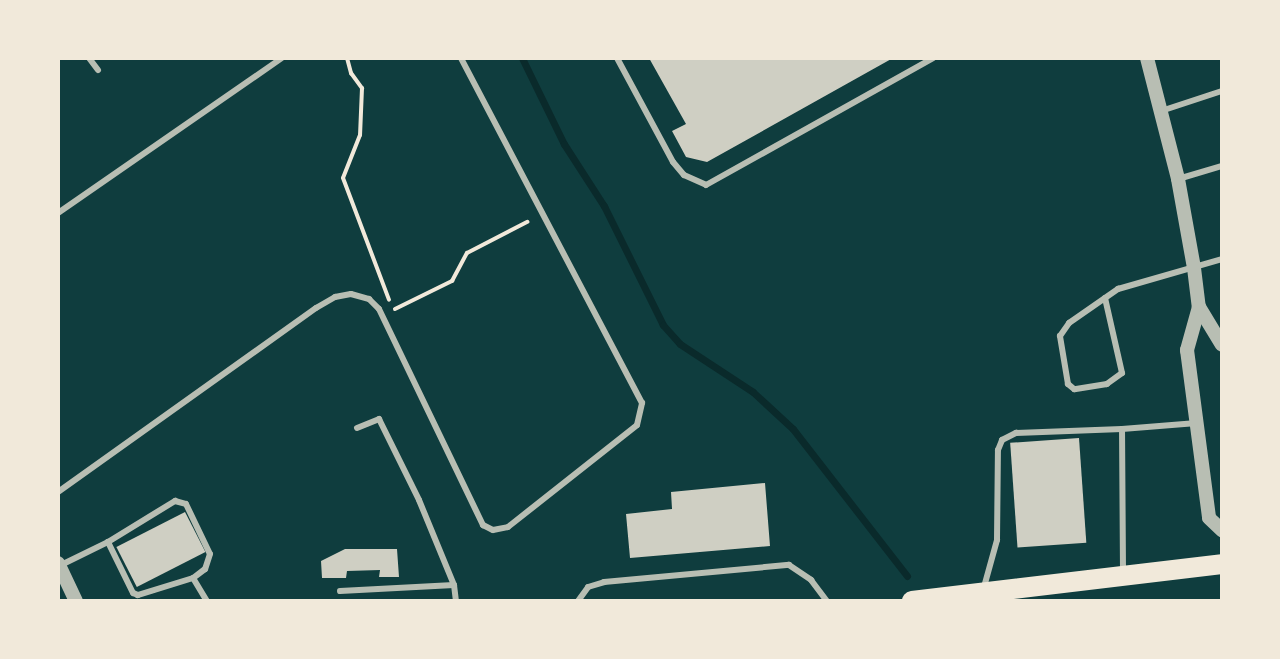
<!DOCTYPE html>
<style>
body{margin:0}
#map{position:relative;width:1280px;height:659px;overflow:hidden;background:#0f3d3e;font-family:"DM Sans",sans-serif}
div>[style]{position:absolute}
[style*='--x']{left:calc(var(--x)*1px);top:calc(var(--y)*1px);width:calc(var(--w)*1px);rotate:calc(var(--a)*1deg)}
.stream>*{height:7px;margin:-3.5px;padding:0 3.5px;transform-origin:3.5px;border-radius:3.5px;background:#0a2a2b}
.building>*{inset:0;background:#cfcfc3;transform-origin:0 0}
.path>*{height:4px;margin:-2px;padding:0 2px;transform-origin:2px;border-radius:2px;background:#f1e9da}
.service>*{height:6px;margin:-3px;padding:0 3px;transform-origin:3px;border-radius:3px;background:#b8beb3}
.tertiary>*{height:14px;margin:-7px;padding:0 7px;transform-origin:7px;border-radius:7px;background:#b8beb3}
.primary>*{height:20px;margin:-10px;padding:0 10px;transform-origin:10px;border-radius:10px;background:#f1e9da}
span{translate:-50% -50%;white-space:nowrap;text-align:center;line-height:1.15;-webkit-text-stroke:8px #f1e9da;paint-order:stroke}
.frame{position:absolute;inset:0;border:60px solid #f1e9da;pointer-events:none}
</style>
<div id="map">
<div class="stream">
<i style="--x:522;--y:58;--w:96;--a:64"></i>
<i style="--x:564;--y:144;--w:74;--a:57.2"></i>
<i style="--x:604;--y:206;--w:133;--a:63.6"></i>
<i style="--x:663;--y:325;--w:25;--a:48"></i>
<i style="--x:680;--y:344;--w:87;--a:33.3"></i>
<i style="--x:753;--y:392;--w:54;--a:42.8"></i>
<i style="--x:793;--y:429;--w:186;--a:52.2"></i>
</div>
<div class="building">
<i style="clip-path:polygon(649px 58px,893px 58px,707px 162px,686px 157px,672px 131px,686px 124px)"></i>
<i style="left:1079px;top:438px;width:105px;height:69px;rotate:86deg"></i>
<i style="clip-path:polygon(765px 483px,770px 546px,630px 558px,626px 514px,672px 509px,671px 492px)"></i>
<i style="left:185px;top:512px;width:45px;height:77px;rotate:63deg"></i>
<i style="clip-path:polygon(345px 549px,397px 549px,399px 577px,379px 577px,380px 570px,347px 571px,346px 578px,322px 578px,321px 561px)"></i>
</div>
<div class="path">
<i style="--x:347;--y:58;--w:16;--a:75"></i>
<i style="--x:351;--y:73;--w:19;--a:54"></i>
<i style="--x:362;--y:88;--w:47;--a:92.4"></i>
<i style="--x:360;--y:135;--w:46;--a:111.6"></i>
<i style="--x:343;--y:178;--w:130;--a:69.3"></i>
<i style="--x:395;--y:309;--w:64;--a:-26.2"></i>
<i style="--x:452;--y:281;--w:32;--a:-62"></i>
<i style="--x:467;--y:253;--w:68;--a:-27.3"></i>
</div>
<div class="service">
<i style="--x:89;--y:58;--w:15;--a:53"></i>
<i style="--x:617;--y:58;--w:118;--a:61.7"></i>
<i style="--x:673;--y:162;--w:17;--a:50"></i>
<i style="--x:684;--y:175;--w:24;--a:24"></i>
<i style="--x:706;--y:185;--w:260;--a:-29.2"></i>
<i style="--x:1161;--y:111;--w:64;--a:-18.2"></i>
<i style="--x:1178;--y:179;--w:46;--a:-16.5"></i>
<i style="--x:58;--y:213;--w:272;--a:-34.7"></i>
<i style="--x:1105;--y:298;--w:77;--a:77.2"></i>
<i style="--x:1122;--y:373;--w:19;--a:144"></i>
<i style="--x:1107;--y:384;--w:33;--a:171"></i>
<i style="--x:1074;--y:389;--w:8;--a:-140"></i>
<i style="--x:1068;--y:384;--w:49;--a:-99.5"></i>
<i style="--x:1060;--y:336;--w:16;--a:-55"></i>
<i style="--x:1069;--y:323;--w:60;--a:-34.8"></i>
<i style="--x:1118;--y:289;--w:108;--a:-16.1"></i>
<i style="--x:357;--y:428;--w:24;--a:-22"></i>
<i style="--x:379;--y:419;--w:90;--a:63.7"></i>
<i style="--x:419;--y:500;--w:92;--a:67.6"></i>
<i style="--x:454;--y:585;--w:16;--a:83"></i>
<i style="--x:58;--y:492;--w:317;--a:-35.5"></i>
<i style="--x:316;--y:308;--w:22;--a:-30"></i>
<i style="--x:335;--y:297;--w:16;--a:-11"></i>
<i style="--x:351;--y:294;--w:19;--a:16"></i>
<i style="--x:369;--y:299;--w:14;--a:45"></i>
<i style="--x:379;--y:309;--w:240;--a:64.3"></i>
<i style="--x:483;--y:525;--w:11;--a:27"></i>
<i style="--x:493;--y:530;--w:15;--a:-11"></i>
<i style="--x:508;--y:527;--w:164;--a:-38.3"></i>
<i style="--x:637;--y:425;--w:23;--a:-77"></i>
<i style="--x:642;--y:403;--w:390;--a:-117.7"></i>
<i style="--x:175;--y:501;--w:11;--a:15"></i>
<i style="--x:186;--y:504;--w:55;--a:64.4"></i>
<i style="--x:210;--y:554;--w:16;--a:108"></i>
<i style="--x:205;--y:569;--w:15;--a:143"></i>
<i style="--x:193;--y:578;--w:58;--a:162.8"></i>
<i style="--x:138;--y:595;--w:5;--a:-158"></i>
<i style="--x:133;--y:593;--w:57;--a:-116.1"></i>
<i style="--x:108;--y:542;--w:79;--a:-31.5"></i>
<i style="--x:61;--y:565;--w:52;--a:-26.1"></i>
<i style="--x:1123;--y:570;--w:141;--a:-90.4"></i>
<i style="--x:1122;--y:429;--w:75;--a:-4.6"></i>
<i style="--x:193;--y:578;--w:27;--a:59"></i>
<i style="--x:984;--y:587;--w:49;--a:-74.5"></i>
<i style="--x:997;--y:540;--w:90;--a:-89.4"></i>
<i style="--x:998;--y:450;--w:11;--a:-68"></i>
<i style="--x:1002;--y:440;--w:16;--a:-27"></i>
<i style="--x:1016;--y:433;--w:106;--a:-2.2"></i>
<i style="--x:340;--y:591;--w:114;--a:-3"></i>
<i style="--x:578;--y:601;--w:17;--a:-54"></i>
<i style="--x:588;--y:587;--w:17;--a:-17"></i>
<i style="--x:604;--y:582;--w:186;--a:-5.3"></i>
<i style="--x:789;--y:565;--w:27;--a:34"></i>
<i style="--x:811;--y:580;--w:26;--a:53"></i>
</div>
<div class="tertiary">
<i style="--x:1147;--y:58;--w:125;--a:75.6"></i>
<i style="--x:1178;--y:179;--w:90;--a:79.8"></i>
<i style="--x:1194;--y:268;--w:39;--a:83"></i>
<i style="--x:1199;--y:307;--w:45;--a:105.6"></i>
<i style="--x:1187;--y:350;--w:169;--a:82.5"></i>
<i style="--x:1209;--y:518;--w:18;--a:43"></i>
<i style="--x:1199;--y:307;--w:44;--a:58.8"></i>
<i style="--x:58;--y:563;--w:42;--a:64.7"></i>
</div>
<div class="primary">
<i style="--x:912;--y:601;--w:312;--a:-6.8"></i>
</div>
<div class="frame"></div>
</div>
